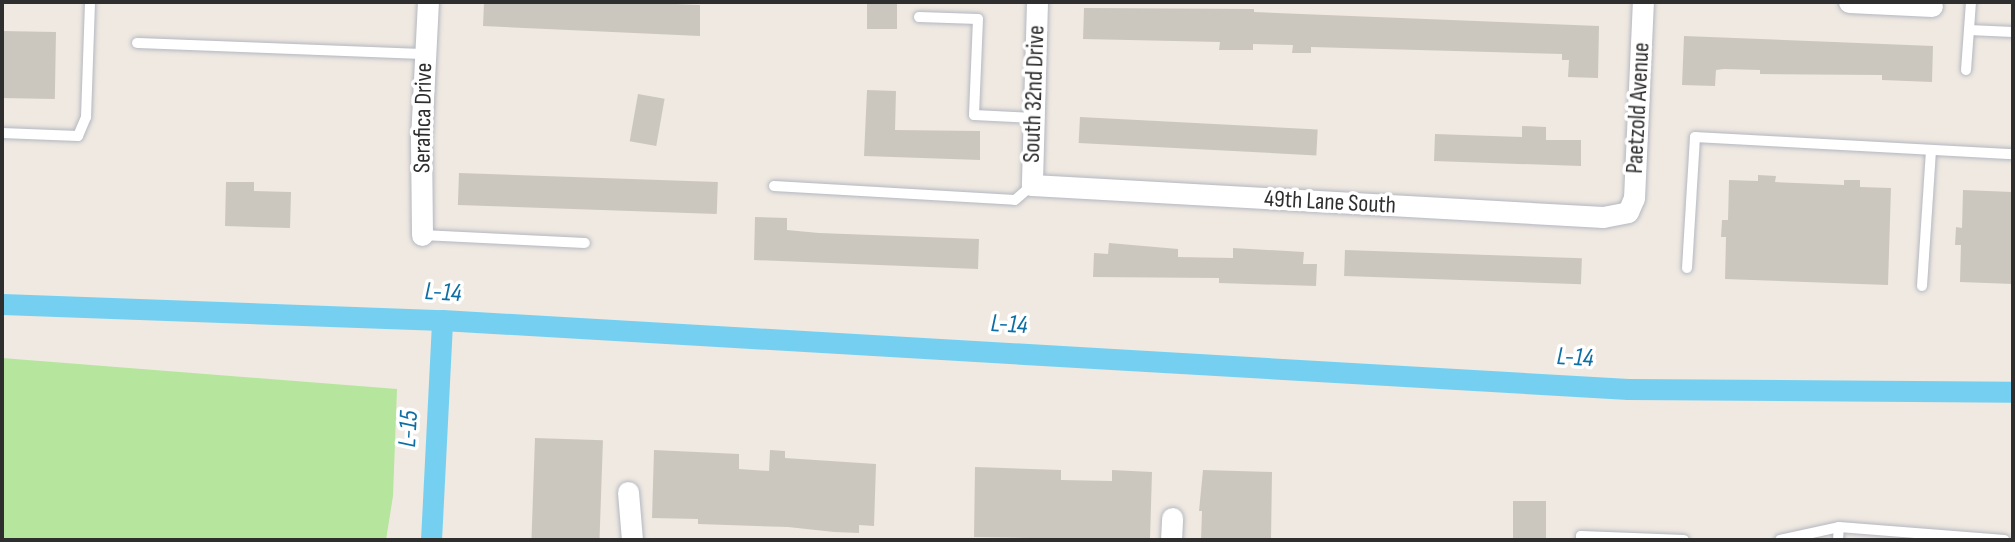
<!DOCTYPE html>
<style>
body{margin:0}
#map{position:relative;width:2015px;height:542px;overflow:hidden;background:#efe9e1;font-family:"Sofia Sans Condensed",sans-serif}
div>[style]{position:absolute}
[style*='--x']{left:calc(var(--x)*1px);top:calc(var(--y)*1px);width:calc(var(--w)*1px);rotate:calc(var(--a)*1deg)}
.green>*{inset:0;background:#b6e59e}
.canal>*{height:21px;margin:-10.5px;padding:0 10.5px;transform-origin:10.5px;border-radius:10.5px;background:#75cff0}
.building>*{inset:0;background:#cbc7bf;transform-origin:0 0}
.roads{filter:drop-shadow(0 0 2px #b4b7c1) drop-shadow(0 0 2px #b4b7c1)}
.lane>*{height:10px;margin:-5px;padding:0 5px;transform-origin:5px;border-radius:5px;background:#fff}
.street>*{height:21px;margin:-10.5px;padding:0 10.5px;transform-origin:10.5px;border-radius:10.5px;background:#fff}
span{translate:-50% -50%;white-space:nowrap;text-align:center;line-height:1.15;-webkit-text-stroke:7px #fff;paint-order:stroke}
.street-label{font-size:24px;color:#2e2e2e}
.water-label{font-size:26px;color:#0d6fa3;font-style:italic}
.frame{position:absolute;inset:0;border:4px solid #2e2e2e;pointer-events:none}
</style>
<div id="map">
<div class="green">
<i style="clip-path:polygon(2px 358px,397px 389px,393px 496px,386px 540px,2px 540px)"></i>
</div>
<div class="canal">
<i style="--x:2;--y:304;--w:440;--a:2.1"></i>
<i style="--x:442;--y:320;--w:1188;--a:3.33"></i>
<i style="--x:1628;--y:389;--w:385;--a:0.4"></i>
<i style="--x:431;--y:540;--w:220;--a:-87.1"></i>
</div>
<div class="building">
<i style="clip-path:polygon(484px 2px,629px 2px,700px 5px,700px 36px,483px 26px)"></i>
<i style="left:867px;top:2px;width:30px;height:27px"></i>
<i style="clip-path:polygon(1084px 8px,1254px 9px,1254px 12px,1599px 26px,1598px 78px,1568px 77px,1569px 60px,1562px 60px,1562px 54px,1311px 47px,1311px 53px,1292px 53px,1293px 45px,1253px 44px,1253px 50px,1219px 50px,1220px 42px,1083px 39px)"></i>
<i style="left:2px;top:31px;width:54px;height:67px;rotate:1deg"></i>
<i style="clip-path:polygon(1684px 36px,1933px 46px,1932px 82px,1882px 80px,1882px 75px,1760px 74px,1760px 70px,1724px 69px,1716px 70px,1715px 86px,1682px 85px)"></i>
<i style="clip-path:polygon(867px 90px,896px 91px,895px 130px,980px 131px,980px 160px,864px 156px)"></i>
<i style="left:638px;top:94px;width:27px;height:48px;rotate:10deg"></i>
<i style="left:1080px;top:117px;width:238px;height:26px;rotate:3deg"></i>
<i style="clip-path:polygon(1522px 126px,1546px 127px,1546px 140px,1581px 140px,1581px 166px,1434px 161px,1435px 134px,1522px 137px)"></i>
<i style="left:459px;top:173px;width:259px;height:32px;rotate:2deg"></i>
<i style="clip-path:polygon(1758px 175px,1776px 176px,1775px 182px,1844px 185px,1844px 180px,1860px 180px,1860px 187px,1891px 188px,1888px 285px,1725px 279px,1726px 237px,1721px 237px,1722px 220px,1728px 220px,1729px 180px,1758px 181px)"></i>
<i style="clip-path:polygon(226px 182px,254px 182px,254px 191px,291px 192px,290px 228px,225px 226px)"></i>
<i style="clip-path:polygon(1963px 190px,2013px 192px,2013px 284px,1960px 282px,1961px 245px,1955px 245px,1956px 227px,1962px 228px)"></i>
<i style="clip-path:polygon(755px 217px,787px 218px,787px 230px,819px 233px,979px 239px,978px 269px,754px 260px)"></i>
<i style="clip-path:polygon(1109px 243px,1178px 249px,1178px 257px,1233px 258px,1233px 248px,1304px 252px,1303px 264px,1317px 264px,1316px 286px,1219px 283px,1219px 278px,1093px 277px,1094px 253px,1108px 254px)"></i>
<i style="left:1345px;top:250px;width:237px;height:26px;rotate:2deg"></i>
<i style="left:535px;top:438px;width:68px;height:102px;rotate:2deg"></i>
<i style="clip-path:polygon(654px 450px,739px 454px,739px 469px,769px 471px,770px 450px,785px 451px,785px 458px,876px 464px,874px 526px,859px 525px,859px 533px,834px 532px,788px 527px,698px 524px,698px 519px,652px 518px)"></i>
<i style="clip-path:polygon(975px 467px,1061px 470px,1061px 480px,1112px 481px,1112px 470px,1152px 472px,1150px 540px,974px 537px)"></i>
<i style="clip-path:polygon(1203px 470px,1272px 472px,1271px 540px,1201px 540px,1202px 511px,1199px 511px)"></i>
<i style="left:1513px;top:501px;width:33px;height:39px"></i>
</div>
<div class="roads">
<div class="lane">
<i style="--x:919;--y:17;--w:59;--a:1.9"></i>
<i style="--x:978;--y:19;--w:96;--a:92.4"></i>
<i style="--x:974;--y:115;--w:60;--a:2.9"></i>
<i style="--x:1969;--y:30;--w:44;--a:2.6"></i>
<i style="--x:137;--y:43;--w:287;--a:2.2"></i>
<i style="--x:1966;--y:70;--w:68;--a:-85.8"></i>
<i style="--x:2;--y:133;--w:76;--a:2.3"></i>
<i style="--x:78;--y:136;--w:21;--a:-67"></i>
<i style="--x:86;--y:117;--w:115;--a:-88"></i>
<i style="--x:774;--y:186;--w:241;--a:3.3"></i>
<i style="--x:1015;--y:200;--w:23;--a:-41"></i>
<i style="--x:422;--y:235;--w:163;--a:2.8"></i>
<i style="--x:1687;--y:268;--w:131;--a:-86.5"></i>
<i style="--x:1695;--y:137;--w:318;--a:3.1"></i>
<i style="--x:1922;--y:286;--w:136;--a:-86.2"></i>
<i style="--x:1581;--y:540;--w:4;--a:-90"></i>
<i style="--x:1581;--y:536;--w:103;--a:2.2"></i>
<i style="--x:1780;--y:540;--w:60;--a:-12.4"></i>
<i style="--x:1838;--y:540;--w:13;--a:-86"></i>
<i style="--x:1839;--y:527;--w:166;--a:4.5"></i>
</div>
<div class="street">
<i style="--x:1037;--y:2;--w:183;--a:91.6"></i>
<i style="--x:1032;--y:185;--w:572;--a:3.21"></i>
<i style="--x:1603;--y:217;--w:25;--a:-11"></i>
<i style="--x:1628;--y:212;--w:15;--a:-67"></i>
<i style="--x:1634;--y:198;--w:196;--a:-87.4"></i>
<i style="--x:1849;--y:2;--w:83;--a:2.8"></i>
<i style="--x:422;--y:235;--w:96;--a:-90.6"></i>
<i style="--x:421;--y:139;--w:137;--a:-87.1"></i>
<i style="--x:628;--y:492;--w:48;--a:85.2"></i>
<i style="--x:1171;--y:540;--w:22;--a:-87"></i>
</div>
</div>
<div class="street-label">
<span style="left:1034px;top:94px;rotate:-88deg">South 32nd Drive</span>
<span style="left:1638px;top:108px;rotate:-87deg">Paetzold Avenue</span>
<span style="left:423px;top:118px;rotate:-89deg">Serafica Drive</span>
<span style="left:1330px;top:202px;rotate:3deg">49th Lane South</span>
</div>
<div class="water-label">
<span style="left:443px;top:293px;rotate:3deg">L-14</span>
<span style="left:1009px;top:325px;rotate:3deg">L-14</span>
<span style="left:1575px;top:358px;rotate:3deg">L-14</span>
<span style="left:409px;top:429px;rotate:-87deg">L-15</span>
</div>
<div class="frame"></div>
</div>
